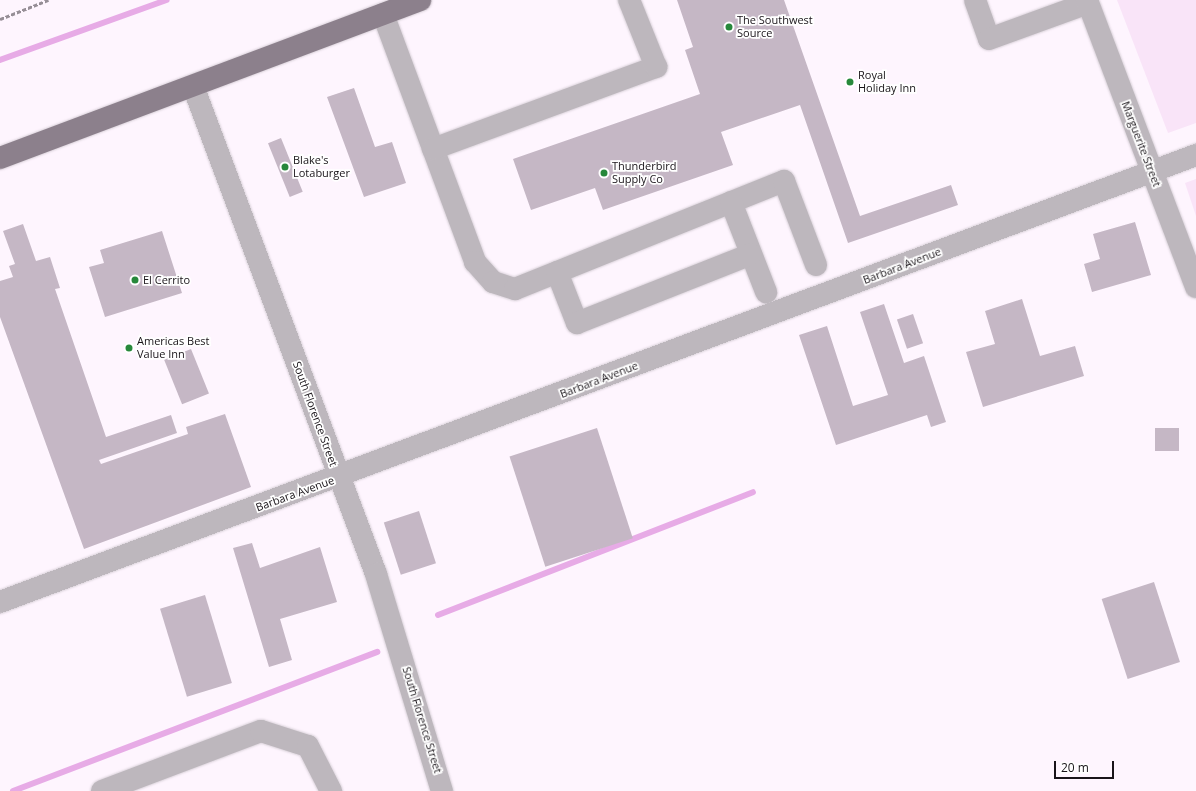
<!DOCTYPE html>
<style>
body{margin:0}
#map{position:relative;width:1196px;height:791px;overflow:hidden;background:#fef5fe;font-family:"Open Sans",sans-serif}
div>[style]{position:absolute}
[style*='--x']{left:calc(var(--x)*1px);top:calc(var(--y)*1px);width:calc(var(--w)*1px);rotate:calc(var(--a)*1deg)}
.built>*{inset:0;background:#f9e4f8}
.stream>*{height:6px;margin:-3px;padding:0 3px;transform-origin:3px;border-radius:3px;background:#e7abe6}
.building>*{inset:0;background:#c5b7c5;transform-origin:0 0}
.path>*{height:2.5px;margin-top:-1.25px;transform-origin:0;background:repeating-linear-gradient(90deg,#968e96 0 4px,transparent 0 6px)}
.roads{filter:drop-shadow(0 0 1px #d9d1d9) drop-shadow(0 0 1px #d9d1d9)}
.minor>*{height:22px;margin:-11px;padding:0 11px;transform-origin:11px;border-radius:11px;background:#bdb7bd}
.major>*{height:22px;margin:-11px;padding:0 11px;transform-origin:11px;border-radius:11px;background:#8c808c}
.dots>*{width:11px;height:11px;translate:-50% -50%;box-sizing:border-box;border:2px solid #fff;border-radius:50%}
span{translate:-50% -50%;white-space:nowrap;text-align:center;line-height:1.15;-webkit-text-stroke:3.5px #fff;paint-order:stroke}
.poi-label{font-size:11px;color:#191419}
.left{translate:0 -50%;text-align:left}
.street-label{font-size:11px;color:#191419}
.scale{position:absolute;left:1054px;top:761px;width:60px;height:18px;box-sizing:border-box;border:2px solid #191419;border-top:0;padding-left:5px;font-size:12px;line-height:14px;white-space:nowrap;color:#191419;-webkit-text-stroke:3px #fff;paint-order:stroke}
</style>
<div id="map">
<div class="built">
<i style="clip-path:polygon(1117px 0,1196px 0,1196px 123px,1168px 133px)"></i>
<i style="clip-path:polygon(1196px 179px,1196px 216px,1185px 183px)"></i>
</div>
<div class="stream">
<i style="--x:0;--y:60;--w:177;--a:-19.8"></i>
<i style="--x:438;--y:615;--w:338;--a:-21.3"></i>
<i style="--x:13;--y:791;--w:390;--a:-20.9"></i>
</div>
<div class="building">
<i style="clip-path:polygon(677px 0,784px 0,860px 216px,951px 185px,958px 205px,848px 243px,800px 105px,721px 132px,733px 165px,603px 210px,595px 188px,531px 210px,513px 159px,700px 94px,685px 50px,693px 47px)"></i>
<i style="clip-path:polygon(354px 88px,375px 147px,392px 142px,406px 183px,364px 197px,327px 97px)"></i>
<i style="left:281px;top:138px;width:58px;height:14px;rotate:68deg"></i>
<i style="clip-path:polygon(1135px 222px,1151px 275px,1092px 292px,1084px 264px,1100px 259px,1093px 234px)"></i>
<i style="clip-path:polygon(23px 224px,36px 261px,50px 257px,60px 288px,55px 289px,106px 437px,171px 415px,177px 433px,99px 460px,101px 464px,188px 434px,186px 427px,225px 414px,251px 487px,84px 549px,0 317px,0 281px,13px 277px,9px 266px,15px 264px,3px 231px)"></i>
<i style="clip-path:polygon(162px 231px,182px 293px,105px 317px,89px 267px,104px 263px,100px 250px)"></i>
<i style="clip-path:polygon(1022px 299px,1040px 356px,1075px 346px,1084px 376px,983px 407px,966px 352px,995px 344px,985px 311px)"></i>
<i style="clip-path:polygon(884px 304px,904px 363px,924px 356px,946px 422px,931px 427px,927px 415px,836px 445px,799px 335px,827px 326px,853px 406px,888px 395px,860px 312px)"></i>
<i style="left:913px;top:314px;width:31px;height:17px;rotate:71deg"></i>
<i style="left:191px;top:349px;width:48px;height:29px;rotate:68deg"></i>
<i style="left:597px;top:428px;width:116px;height:92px;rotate:72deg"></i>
<i style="left:1155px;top:428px;width:24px;height:23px"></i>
<i style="left:419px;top:511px;width:55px;height:37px;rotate:72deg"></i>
<i style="clip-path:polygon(252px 543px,260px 568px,320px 547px,337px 602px,280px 619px,292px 660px,269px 667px,233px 548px)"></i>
<i style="left:1154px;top:582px;width:84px;height:55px;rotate:72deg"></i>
<i style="left:205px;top:595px;width:92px;height:47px;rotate:73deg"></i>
</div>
<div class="path">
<i style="--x:0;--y:19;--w:52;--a:-21.6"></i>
</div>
<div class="roads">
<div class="minor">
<i style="--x:975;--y:0;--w:41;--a:70.3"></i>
<i style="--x:989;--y:39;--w:105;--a:-20"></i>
<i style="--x:1087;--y:0;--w:307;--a:69.2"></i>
<i style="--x:383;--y:14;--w:265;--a:69.6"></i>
<i style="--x:475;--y:262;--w:27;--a:48"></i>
<i style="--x:493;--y:282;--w:23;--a:18"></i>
<i style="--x:515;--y:289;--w:290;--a:-21.9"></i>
<i style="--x:784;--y:181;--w:90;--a:69.1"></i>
<i style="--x:193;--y:86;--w:521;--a:69.44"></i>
<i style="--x:376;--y:574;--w:227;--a:73.1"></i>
<i style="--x:433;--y:149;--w:238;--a:-20.2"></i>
<i style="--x:656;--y:67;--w:72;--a:-111.9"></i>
<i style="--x:731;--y:202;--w:97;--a:68.7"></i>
<i style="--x:557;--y:272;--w:55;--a:68.6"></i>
<i style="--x:577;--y:323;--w:187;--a:-21.6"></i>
<i style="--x:0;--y:602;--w:1277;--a:-20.49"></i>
<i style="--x:102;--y:791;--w:170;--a:-20.7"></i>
<i style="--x:261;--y:731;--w:49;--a:17.7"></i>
<i style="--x:308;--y:746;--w:51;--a:62.9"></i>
</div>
<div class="major">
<i style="--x:0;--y:158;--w:449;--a:-20.6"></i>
</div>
</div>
<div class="dots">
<i style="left:729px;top:27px;background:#27883b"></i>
<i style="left:850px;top:82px;background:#27883b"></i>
<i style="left:285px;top:167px;background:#27883b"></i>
<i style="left:604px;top:173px;background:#27883b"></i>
<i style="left:135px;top:280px;background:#27883b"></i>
<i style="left:129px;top:348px;background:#27883b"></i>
</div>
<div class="poi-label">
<span class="left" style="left:737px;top:27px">The Southwest<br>Source</span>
<span class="left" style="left:858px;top:82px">Royal<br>Holiday Inn</span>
<span class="left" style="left:293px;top:167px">Blake's<br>Lotaburger</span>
<span class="left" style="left:612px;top:173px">Thunderbird<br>Supply Co</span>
<span class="left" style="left:143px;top:280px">El Cerrito</span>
<span class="left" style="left:137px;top:348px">Americas Best<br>Value Inn</span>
</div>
<div class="street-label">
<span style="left:1141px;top:144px;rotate:69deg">Marguerite Street</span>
<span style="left:902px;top:266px;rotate:-21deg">Barbara Avenue</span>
<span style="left:599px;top:380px;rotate:-21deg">Barbara Avenue</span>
<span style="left:315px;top:414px;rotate:70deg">South Florence Street</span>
<span style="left:295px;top:494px;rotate:-20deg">Barbara Avenue</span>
<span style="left:422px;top:720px;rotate:73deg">South Florence Street</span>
</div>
<div class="scale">20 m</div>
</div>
